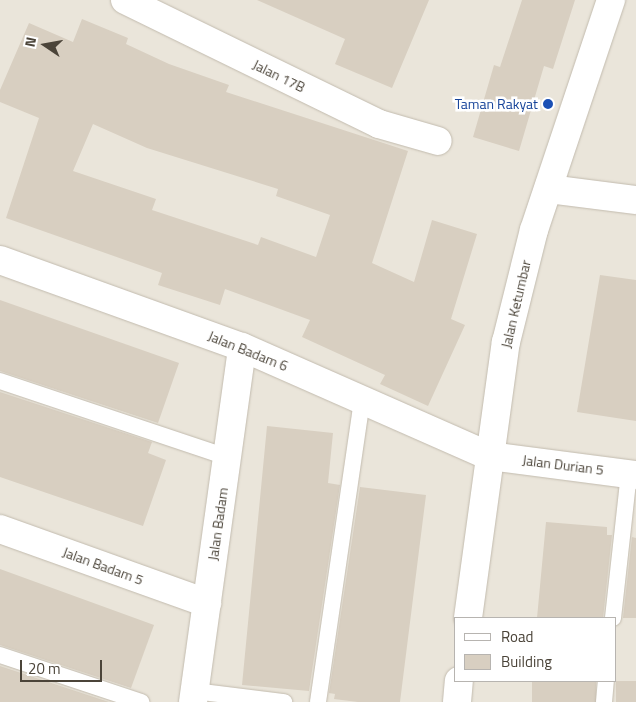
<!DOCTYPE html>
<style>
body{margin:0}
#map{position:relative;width:636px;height:702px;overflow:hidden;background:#f6f3ec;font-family:"Titillium Web",sans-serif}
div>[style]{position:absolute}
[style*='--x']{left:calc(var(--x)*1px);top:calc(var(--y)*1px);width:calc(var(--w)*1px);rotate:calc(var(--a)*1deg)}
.residential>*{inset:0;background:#eae5da}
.building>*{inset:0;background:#d8cfc1;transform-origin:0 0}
.roads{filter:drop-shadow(0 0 1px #c2bbae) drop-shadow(0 0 1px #c2bbae)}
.lane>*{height:16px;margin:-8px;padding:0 8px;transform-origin:8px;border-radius:8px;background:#fff}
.street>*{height:28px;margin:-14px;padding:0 14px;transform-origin:14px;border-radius:14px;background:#fff}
.dots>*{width:14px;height:14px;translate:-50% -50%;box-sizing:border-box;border:2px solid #fff;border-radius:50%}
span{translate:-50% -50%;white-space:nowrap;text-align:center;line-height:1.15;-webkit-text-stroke:5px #fff;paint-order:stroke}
.street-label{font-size:14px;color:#4b4439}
.transit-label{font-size:14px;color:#164399}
.right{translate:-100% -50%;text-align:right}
.legend{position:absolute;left:454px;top:617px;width:162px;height:65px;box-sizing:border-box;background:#fff;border:1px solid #b7b4b0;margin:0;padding:6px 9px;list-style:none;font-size:15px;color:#4b4439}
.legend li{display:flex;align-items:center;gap:10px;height:25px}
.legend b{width:25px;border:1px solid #b7b4b0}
.north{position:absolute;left:20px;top:20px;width:50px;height:50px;-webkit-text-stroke:4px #fff;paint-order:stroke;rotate:282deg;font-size:14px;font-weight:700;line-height:20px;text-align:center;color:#4b4439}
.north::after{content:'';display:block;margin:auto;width:18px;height:22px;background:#4b4439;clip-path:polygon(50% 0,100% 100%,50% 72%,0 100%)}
.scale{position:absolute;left:20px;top:660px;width:82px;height:22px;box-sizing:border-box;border:2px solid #4b4439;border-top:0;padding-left:6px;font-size:15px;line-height:18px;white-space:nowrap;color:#4b4439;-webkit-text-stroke:4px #fff;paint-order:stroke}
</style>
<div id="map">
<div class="residential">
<i style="clip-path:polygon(evenodd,0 0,636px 0,636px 702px,0 702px,0 0,455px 618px,615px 618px,615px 681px,455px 681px,455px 618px)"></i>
</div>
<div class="building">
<i style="clip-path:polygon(257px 0,429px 0,392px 88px,335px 64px,345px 39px)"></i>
<i style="clip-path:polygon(522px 0,575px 0,553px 69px,544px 66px,519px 151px,473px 137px,494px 65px,500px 67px)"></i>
<i style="clip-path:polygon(evenodd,82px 19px,128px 38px,126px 44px,169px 64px,229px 85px,226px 92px,408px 151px,372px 263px,414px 282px,432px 220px,477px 234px,451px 319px,465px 325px,428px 406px,380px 384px,385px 375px,302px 337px,310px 320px,225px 289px,220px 305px,158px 285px,162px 273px,6px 218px,39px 118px,0 102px,0 90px,29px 23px,73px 42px,82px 19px,93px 124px,147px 148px,278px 189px,276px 196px,330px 215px,316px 257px,261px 237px,258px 245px,152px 210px,156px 199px,73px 171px,93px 124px)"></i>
<i style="clip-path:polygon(600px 275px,636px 280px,636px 421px,577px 412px)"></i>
<i style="clip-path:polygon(0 300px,179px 363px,158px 423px,0 371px)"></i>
<i style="clip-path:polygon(0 392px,152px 442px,148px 453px,166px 460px,143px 526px,0 477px)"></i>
<i style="clip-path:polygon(267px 426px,333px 433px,328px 483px,340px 485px,309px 691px,242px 685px)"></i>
<i style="clip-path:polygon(360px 487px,426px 495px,400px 702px,358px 702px,334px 699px,335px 694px,329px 693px)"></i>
<i style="clip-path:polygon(546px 522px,607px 527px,607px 535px,612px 535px,603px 618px,537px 618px)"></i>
<i style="clip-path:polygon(632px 537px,636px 538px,636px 618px,623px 618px)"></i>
<i style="clip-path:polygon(0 569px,154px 625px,131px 688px,0 645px)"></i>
<i style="clip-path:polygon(0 666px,109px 702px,0 702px)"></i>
<i style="left:532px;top:681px;width:64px;height:21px"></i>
<i style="left:616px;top:681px;width:20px;height:21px"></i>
</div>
<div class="roads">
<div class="lane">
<i style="--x:0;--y:381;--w:239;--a:18.5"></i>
<i style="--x:613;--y:618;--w:145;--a:-83.7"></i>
<i style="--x:0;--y:655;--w:149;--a:18.4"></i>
<i style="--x:194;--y:691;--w:91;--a:7"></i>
<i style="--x:318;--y:702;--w:304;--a:-81.7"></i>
<i style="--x:604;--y:702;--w:21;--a:-85"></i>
</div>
<div class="street">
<i style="--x:125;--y:0;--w:283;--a:26"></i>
<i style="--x:379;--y:124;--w:61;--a:16.1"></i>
<i style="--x:549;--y:189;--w:88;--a:7.2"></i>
<i style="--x:0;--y:260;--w:257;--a:19.8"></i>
<i style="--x:242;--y:347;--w:270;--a:23.8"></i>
<i style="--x:489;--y:456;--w:148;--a:7.4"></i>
<i style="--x:0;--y:529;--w:220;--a:19.7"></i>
<i style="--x:468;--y:618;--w:279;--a:-82.2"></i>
<i style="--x:506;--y:342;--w:115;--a:-76"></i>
<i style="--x:534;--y:230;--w:243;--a:-71.5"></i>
<i style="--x:193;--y:702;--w:358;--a:-82.1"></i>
<i style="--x:457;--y:702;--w:21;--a:-85"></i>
</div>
</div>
<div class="dots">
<i style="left:548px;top:104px;background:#1a4fb4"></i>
</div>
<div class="street-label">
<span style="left:279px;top:76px;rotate:26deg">Jalan 17B</span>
<span style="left:516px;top:304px;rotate:-77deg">Jalan Ketumbar</span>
<span style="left:248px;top:351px;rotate:22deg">Jalan Badam 6</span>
<span style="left:563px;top:465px;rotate:7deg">Jalan Durian 5</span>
<span style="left:218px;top:524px;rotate:-82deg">Jalan Badam</span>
<span style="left:103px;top:566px;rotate:20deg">Jalan Badam 5</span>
</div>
<div class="transit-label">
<span class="right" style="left:538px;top:104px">Taman Rakyat</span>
</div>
<ul class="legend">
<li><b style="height:6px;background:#fff"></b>Road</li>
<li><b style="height:14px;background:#d8cfc1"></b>Building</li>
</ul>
<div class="north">N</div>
<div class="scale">20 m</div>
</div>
